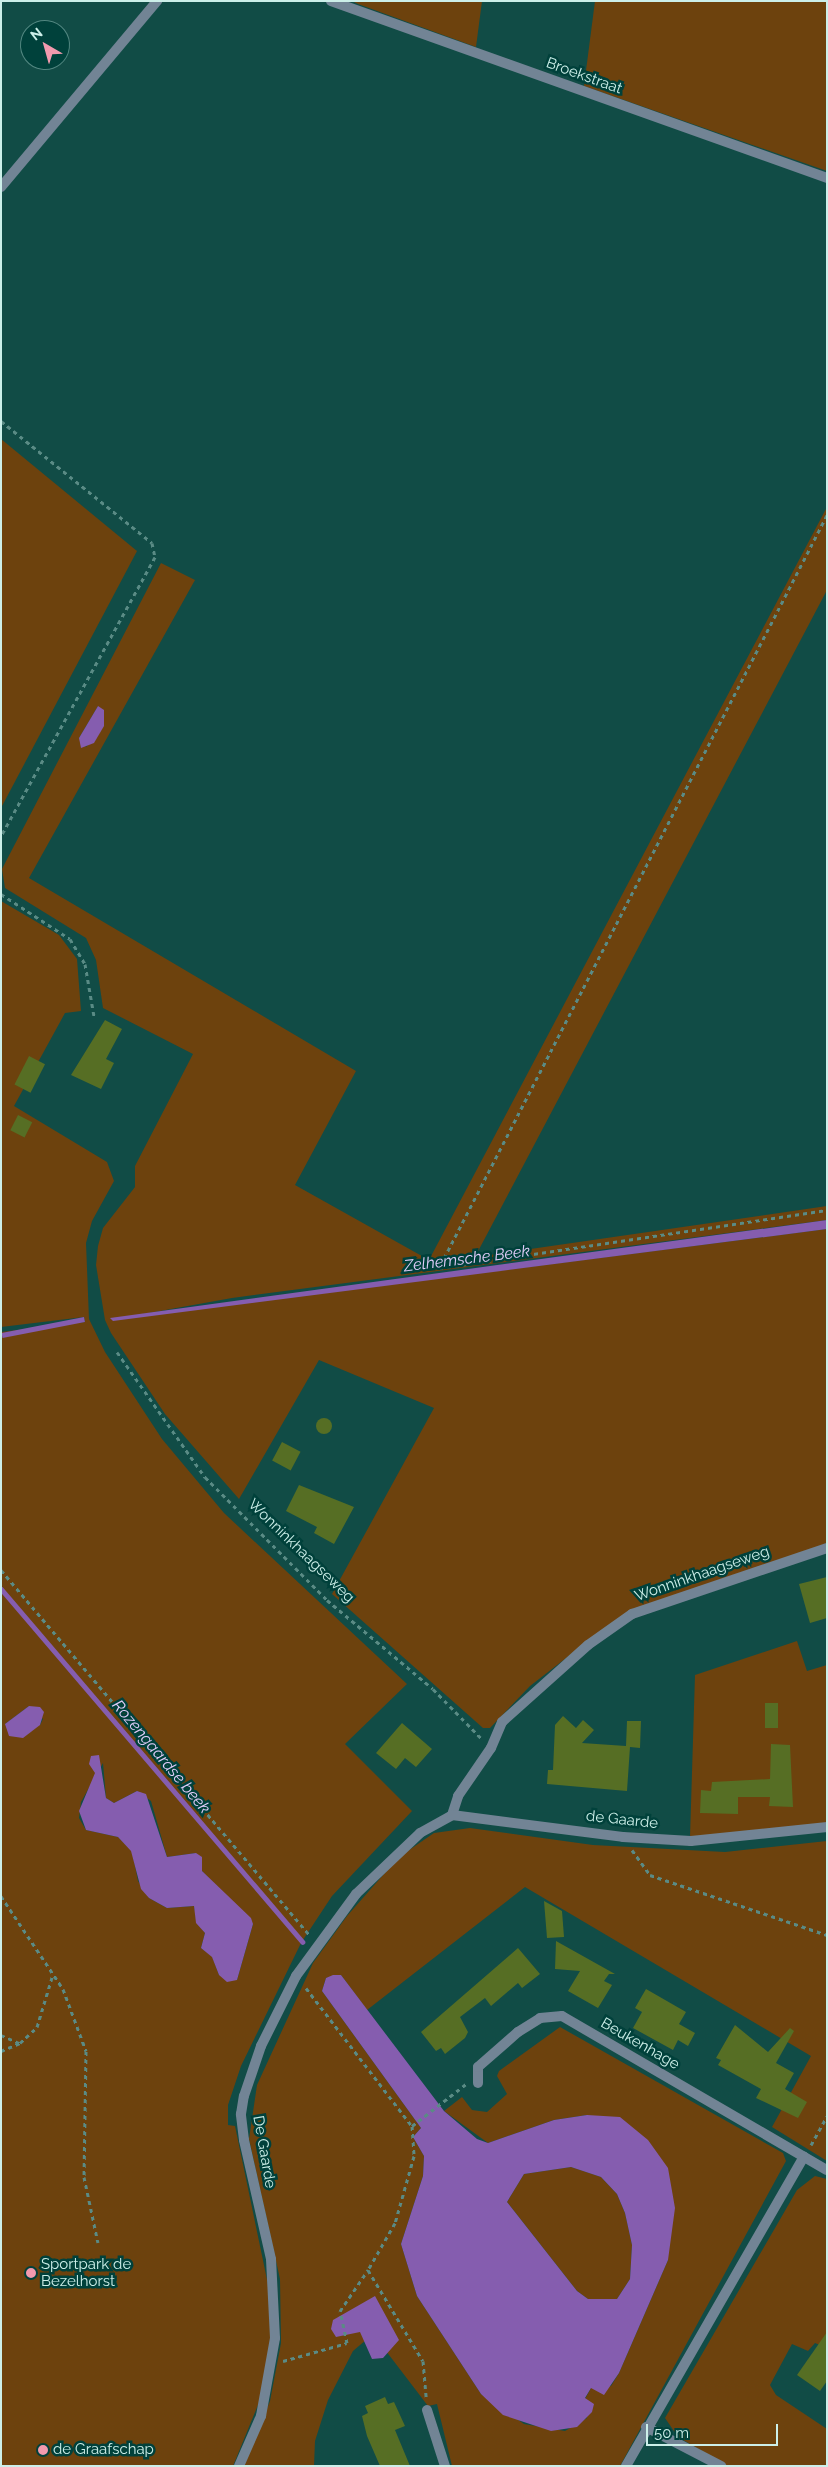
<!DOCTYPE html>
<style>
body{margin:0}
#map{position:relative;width:828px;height:2467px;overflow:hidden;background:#114c46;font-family:Raleway,sans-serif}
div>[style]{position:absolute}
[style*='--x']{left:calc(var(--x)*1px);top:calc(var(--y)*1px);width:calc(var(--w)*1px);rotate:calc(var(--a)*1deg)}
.green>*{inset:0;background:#6d420d}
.water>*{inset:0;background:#855daf;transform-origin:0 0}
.stream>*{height:5px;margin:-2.5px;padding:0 2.5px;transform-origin:2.5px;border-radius:2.5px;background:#855daf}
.building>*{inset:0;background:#566e24;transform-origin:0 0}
.round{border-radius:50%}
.path>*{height:3px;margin-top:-1.5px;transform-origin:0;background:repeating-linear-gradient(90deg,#5a8b85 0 4px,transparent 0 8px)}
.street>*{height:10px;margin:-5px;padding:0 5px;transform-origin:5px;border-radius:5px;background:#728495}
.dots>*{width:14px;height:14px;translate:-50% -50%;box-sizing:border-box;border:2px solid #00413b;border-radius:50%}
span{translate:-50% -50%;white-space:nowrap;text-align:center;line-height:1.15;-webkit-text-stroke:5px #00413b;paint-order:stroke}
.street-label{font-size:15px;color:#ccefe9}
.poi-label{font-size:15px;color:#ccefe9}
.left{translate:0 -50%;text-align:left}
.water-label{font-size:16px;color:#e2cefb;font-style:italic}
.frame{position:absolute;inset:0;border:2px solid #ccefe9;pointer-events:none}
.north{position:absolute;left:20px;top:20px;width:50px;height:50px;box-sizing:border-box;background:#00413b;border:1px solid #528781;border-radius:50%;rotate:322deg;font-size:14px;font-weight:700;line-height:20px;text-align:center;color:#ccefe9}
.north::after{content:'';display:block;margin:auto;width:18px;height:22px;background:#f29aae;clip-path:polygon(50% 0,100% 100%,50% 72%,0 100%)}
.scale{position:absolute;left:646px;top:2424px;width:132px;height:22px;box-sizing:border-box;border:2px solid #ccefe9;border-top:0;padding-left:6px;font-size:15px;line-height:18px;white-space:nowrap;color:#ccefe9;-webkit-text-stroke:4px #00413b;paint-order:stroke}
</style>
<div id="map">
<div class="green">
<i style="clip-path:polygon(352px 1px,482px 1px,476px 47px,358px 4px)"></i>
<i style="clip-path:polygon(595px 1px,827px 1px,827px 171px,584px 86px)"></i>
<i style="clip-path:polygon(1px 439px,137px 551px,1px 808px)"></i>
<i style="clip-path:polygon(evenodd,827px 507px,827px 590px,475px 1257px,827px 1206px,827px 1220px,232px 1298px,110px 1320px,827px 1229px,827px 1543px,610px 1624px,530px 1686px,490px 1728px,483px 1728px,332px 1594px,434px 1408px,319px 1360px,239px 1499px,165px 1414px,111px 1333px,105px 1320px,96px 1265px,98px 1246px,103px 1228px,135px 1187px,135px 1166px,193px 1054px,103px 1008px,96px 960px,86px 938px,5px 888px,2px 869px,161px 563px,195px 580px,29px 878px,356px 1071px,295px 1185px,429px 1260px,827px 507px,98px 706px,101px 730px,86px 747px,79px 738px,98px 706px)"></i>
<i style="clip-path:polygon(evenodd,1px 901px,59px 935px,77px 959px,81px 1011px,65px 1013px,14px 1106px,107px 1162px,114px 1181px,92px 1221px,86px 1243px,89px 1319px,105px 1352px,162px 1439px,224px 1513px,407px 1684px,345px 1744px,412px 1811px,332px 1896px,301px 1943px,241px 2066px,228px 2105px,228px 2125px,235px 2126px,270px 2294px,271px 2339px,260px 2400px,233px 2466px,1px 2466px,1px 1332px,85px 1322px,84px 1317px,1px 1327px,1px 901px,29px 1706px,43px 1719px,40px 1725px,5px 1724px,29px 1706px,1px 901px,103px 1763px,106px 1798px,114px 1803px,137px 1791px,151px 1801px,167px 1857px,196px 1853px,202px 1871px,253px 1924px,237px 1980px,219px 1975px,212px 1956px,201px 1948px,205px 1933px,197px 1923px,194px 1906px,167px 1908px,149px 1898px,138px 1881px,132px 1851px,118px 1837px,86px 1830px,79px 1818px,81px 1802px,103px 1763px)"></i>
<i style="clip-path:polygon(797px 1641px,807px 1671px,827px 1665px,827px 1824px,690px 1837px,695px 1675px)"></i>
<i style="clip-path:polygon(470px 1828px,593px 1845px,725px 1852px,827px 1841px,827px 2161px,772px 2127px,811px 2056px,525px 1887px,367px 2010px,341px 1975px,326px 1978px,322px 1991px,421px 2128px,413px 2137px,424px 2156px,423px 2176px,401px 2244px,417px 2296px,481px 2394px,524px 2424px,565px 2431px,587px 2418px,585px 2399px,591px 2388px,611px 2386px,619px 2373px,668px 2260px,587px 2115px,554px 2120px,488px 2143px,444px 2111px,462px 2097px,472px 2110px,487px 2112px,507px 2094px,497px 2076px,499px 2071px,560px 2027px,783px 2153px,786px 2161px,620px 2466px,452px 2466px,437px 2404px,428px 2406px,373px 2334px,353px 2351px,328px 2400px,315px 2441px,314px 2466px,244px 2466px,270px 2401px,281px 2343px,280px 2279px,249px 2139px,257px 2085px,313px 1963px,347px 1916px,399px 1857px,434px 1833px)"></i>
<i style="clip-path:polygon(571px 2167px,601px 2177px,617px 2194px,625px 2213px,632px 2245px,630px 2279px,617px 2299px,588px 2299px,577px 2291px,507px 2202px,524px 2174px)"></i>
<i style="clip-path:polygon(815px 2176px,827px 2179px,827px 2348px,815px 2343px,808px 2351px,792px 2344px,770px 2385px,776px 2395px,827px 2429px,827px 2466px,728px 2466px,678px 2437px,665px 2418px,797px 2190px)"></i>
</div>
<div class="water">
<i style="clip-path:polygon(98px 706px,104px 710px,104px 726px,94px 743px,81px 748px,79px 738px)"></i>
<i style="clip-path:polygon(827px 1220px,827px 1229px,113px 1321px,110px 1318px)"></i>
<i style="left:84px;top:1317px;width:5px;height:84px;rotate:79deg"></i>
<i style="clip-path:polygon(29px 1706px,40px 1707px,44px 1712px,40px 1725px,23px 1738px,9px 1736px,5px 1724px)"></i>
<i style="clip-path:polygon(99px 1755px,106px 1798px,114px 1803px,137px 1791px,146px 1794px,167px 1857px,196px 1853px,202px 1857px,202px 1871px,251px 1918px,253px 1924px,237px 1980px,227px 1982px,219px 1975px,212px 1957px,201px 1948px,205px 1933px,196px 1923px,194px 1906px,167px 1908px,149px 1898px,141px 1889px,131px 1851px,118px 1837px,86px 1830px,79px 1811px,95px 1773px,89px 1764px,91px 1756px)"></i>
<i style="clip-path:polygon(evenodd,333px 1975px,341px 1975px,444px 2111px,477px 2139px,488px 2143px,554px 2120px,587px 2115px,620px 2117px,648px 2140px,668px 2168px,675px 2208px,668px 2260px,619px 2373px,604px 2395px,591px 2388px,585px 2398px,594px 2404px,592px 2412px,577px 2427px,551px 2431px,503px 2415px,481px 2394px,417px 2296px,401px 2244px,423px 2176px,424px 2156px,413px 2137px,421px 2128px,322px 1991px,326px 1978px,333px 1975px,571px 2167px,601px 2177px,617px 2194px,625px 2213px,632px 2245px,630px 2279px,617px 2299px,588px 2299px,577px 2291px,507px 2202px,524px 2174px,571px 2167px)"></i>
<i style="clip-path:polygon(375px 2296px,399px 2340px,383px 2358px,372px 2359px,360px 2332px,336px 2337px,331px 2329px,333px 2320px)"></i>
</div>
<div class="stream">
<i style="--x:1;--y:1589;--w:464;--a:49.5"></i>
</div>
<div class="building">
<i style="clip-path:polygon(105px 1020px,122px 1029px,106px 1059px,114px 1063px,101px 1089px,71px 1075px)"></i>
<i style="left:29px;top:1056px;width:18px;height:32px;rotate:27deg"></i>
<i style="left:18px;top:1115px;width:16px;height:17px;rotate:27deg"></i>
<i class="round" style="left:316px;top:1418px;width:16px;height:16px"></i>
<i style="left:282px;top:1442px;width:21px;height:21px;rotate:28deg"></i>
<i style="clip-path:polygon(299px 1485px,354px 1507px,334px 1544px,314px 1533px,317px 1527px,286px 1511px)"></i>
<i style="clip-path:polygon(827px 1577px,827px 1618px,810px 1623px,799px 1584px)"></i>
<i style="left:765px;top:1703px;width:13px;height:25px"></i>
<i style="clip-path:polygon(563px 1716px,576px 1728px,583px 1720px,594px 1730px,582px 1743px,626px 1746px,627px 1721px,641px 1721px,640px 1748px,630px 1747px,627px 1791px,547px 1784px,548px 1770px,553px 1770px,555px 1725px)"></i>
<i style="clip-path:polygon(402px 1723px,432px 1749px,416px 1767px,405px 1758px,396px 1769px,376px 1753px)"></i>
<i style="clip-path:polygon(771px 1744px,790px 1745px,793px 1807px,769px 1806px,770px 1797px,738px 1797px,738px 1814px,700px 1813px,701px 1790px,711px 1791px,712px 1782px,770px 1779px)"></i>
<i style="clip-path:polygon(544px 1901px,562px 1911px,564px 1937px,547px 1938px)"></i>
<i style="clip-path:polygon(556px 1941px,615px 1974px,609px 1974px,604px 1981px,612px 1985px,598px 2008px,568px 1991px,580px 1971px,555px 1969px)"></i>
<i style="clip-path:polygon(518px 1948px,540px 1974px,522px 1988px,518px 1983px,491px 2006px,485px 1998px,460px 2017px,468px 2032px,465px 2038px,445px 2054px,441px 2048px,436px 2051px,421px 2032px)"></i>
<i style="clip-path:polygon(646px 1989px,686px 2012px,679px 2024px,695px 2033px,688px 2046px,678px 2040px,673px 2050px,633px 2028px,642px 2012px,635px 2008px)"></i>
<i style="clip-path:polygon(735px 2025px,768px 2052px,790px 2028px,794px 2031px,776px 2063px,794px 2073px,785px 2089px,807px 2102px,798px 2118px,756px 2098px,761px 2089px,718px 2065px,721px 2060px,716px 2058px)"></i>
<i style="clip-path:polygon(827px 2332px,827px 2381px,820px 2391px,797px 2375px)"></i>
<i style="clip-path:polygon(385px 2397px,388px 2404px,394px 2402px,405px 2426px,395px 2430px,410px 2466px,380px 2466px,367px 2436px,362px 2416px,368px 2413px,365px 2406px)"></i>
</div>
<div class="path">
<i style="--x:1;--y:421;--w:194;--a:38.9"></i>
<i style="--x:152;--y:543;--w:14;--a:78"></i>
<i style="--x:155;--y:557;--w:319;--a:118.9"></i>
<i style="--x:827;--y:515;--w:847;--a:117.26"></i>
<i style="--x:439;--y:1268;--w:392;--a:-8.5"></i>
<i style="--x:1;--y:894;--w:82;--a:33.1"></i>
<i style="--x:70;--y:939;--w:29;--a:59"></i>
<i style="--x:85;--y:964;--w:53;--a:80.2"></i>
<i style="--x:117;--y:1352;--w:153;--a:54.9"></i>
<i style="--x:205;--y:1477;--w:173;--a:45.2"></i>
<i style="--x:327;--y:1600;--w:138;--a:40"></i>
<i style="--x:433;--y:1689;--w:70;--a:45.6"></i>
<i style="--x:1;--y:1570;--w:479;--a:49.8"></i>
<i style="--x:632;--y:1850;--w:31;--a:54"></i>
<i style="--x:650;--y:1875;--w:187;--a:18.7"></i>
<i style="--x:1;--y:1896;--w:112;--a:56.3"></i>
<i style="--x:63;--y:1989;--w:66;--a:69.6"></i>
<i style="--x:86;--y:2051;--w:126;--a:90.9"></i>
<i style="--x:84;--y:2177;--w:67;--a:78"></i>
<i style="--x:306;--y:1988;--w:174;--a:52.5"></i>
<i style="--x:412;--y:2126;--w:30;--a:86"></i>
<i style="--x:414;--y:2156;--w:70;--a:105.8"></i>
<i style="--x:395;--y:2223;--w:54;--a:119.9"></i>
<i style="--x:368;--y:2270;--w:106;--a:58.9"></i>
<i style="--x:423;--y:2361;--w:36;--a:85"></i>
<i style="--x:1;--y:2035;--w:20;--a:24"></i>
<i style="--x:1;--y:2051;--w:21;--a:-23"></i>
<i style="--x:20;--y:2043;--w:23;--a:-43"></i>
<i style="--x:37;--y:2027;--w:55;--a:-73.2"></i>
<i style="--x:412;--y:2126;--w:68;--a:-37.9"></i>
<i style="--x:811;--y:2145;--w:33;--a:-61"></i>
<i style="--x:283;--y:2361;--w:66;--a:-15.7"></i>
<i style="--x:347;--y:2343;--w:33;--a:-102"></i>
<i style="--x:340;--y:2311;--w:50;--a:-55.7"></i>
</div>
<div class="street">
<i style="--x:331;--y:1;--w:527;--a:19.64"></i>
<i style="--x:1;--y:187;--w:243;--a:-50"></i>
<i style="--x:452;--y:1815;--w:20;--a:-72"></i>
<i style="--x:458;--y:1796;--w:58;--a:-55.5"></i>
<i style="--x:491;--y:1748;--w:28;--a:-67"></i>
<i style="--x:502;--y:1722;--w:115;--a:-41.8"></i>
<i style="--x:588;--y:1645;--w:54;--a:-35.2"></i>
<i style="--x:632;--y:1614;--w:206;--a:-18.7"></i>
<i style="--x:478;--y:2083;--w:16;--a:-90"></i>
<i style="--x:478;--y:2067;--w:53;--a:-41.2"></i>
<i style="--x:518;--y:2032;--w:26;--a:-32"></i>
<i style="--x:540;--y:2018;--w:22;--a:-5"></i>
<i style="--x:562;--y:2016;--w:306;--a:30.2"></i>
<i style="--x:427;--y:2410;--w:59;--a:72.2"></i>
<i style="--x:646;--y:2427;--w:85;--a:27.5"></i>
<i style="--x:239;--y:2466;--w:55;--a:-66.3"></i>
<i style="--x:261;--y:2416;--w:79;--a:-79.8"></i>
<i style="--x:275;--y:2338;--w:79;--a:-92.9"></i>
<i style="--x:271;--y:2259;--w:122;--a:-102.8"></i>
<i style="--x:244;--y:2140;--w:26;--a:-97"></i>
<i style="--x:241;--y:2114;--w:18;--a:-81"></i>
<i style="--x:244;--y:2096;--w:53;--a:-71.2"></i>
<i style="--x:261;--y:2046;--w:78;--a:-63.4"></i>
<i style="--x:296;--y:1976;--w:102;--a:-53.8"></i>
<i style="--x:356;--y:1894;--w:88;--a:-43.6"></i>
<i style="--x:420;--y:1833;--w:37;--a:-29"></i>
<i style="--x:452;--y:1815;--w:172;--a:7.3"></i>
<i style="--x:623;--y:1837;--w:68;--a:3.4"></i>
<i style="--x:691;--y:1841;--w:137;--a:-5.9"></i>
<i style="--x:626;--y:2466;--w:357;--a:-60.1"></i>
</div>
<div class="dots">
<i style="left:31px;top:2273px;background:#f29aae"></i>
<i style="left:43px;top:2450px;background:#f29aae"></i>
</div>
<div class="street-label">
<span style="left:584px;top:76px;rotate:20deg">Broekstraat</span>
<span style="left:301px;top:1551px;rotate:44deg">Wonninkhaagseweg</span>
<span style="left:702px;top:1574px;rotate:-19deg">Wonninkhaagseweg</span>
<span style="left:622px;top:1820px;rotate:6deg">de Gaarde</span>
<span style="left:640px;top:2044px;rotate:30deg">Beukenhage</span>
<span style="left:264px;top:2152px;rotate:80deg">De Gaarde</span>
</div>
<div class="poi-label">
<span class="left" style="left:41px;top:2273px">Sportpark de<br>Bezelhorst</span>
<span class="left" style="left:53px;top:2450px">de Graafschap</span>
</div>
<div class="water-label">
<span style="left:467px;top:1259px;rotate:-7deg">Zelhemsche Beek</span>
<span style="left:161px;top:1757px;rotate:50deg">Rozengaardse beek</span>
</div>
<div class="frame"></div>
<div class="north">N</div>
<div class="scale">50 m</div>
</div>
